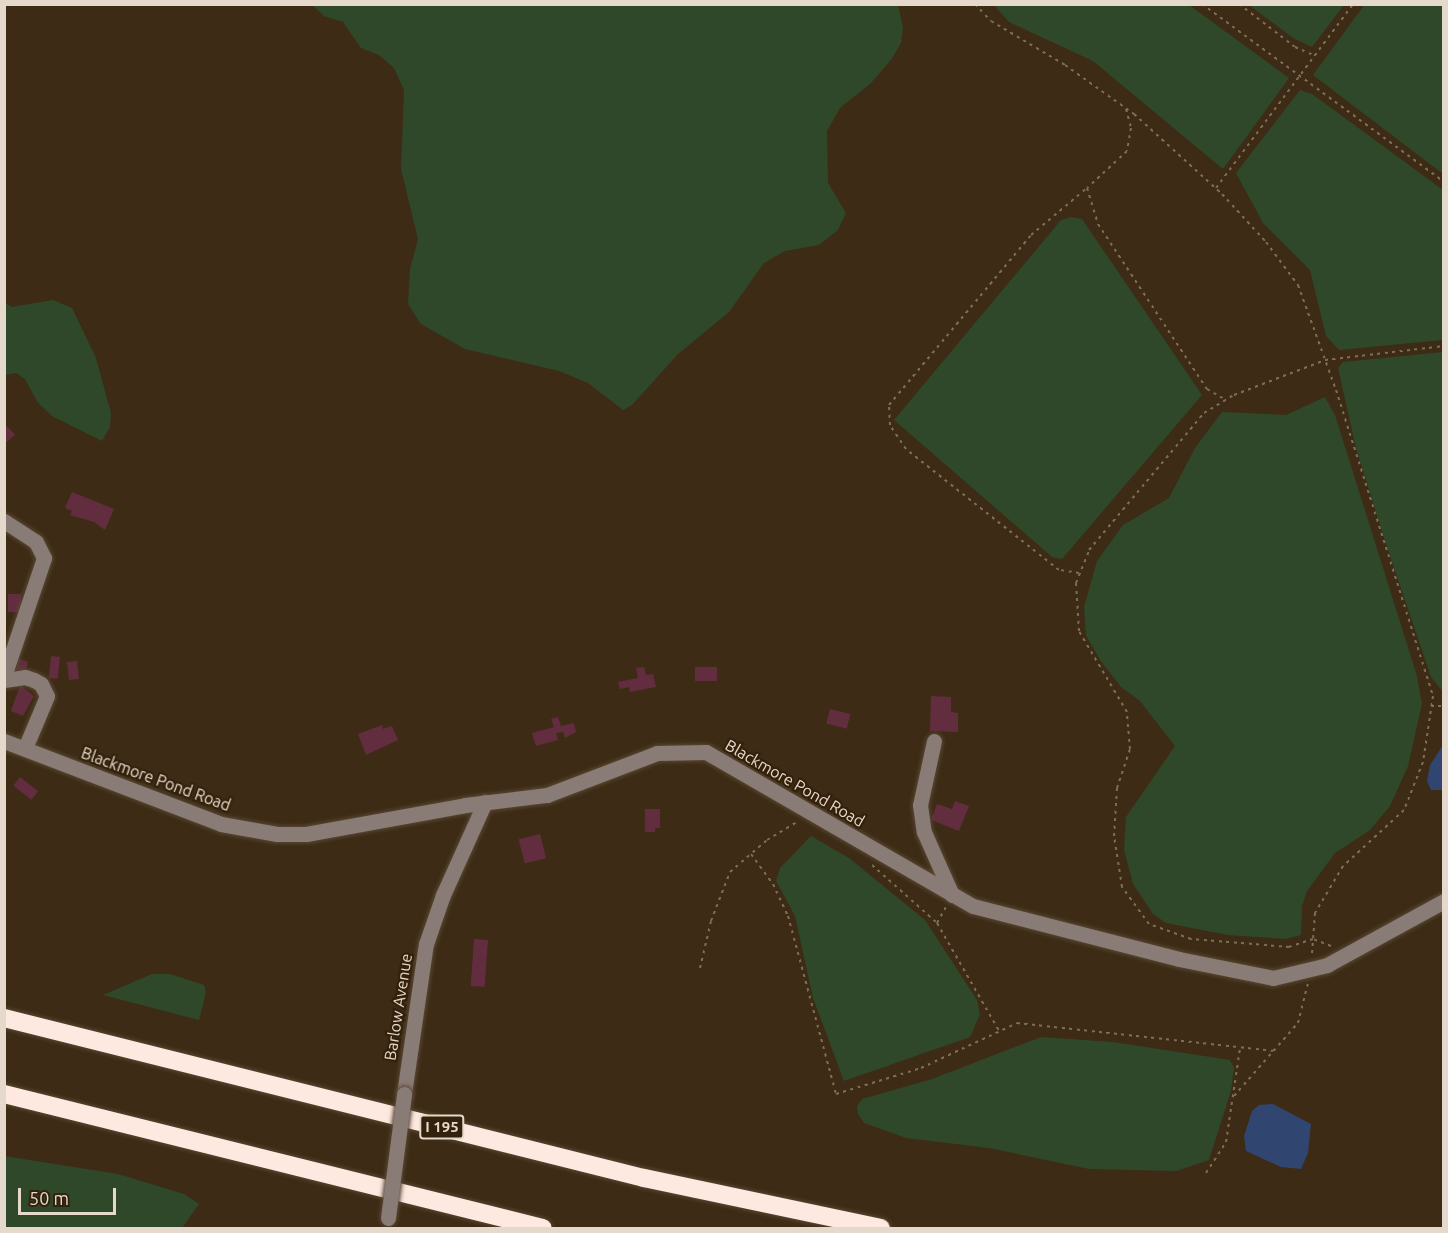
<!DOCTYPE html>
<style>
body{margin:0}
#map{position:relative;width:1448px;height:1233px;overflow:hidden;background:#3d2b15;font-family:Ubuntu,sans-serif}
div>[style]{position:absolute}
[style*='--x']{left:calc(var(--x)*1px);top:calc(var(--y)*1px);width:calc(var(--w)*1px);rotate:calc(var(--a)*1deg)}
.green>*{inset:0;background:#2f482a}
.water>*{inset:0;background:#314571}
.building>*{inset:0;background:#632d40;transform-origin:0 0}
.path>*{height:2px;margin-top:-1px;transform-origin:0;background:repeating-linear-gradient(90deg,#7d6e5b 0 3px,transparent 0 7.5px)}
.roads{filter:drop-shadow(0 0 2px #584732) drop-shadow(0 0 2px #584732)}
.minor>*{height:15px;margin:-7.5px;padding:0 7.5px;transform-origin:7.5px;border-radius:7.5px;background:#897b75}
.highway>*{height:18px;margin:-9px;padding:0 9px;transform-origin:9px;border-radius:9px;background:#fee9e0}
.bridges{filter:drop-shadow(0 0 2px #584732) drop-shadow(0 0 2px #584732)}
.minor-bridge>*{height:15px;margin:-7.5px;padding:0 7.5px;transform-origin:7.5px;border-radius:7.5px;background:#897b75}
span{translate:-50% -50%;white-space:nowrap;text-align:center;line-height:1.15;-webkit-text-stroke:4.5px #33210b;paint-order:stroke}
.shield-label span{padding:2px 4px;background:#33210b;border:2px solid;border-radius:4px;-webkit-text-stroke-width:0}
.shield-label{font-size:15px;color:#e5d9cc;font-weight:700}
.street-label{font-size:16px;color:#e5d9cc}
.frame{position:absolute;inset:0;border:6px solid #e5d9cc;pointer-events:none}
.scale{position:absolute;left:18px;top:1188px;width:98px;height:27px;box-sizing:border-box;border:3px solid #e5d9cc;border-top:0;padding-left:8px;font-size:18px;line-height:21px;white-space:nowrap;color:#e5d9cc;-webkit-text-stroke:4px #33210b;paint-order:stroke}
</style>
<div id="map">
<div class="green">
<i style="clip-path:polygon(1365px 4px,1443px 5px,1443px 174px,1313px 75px)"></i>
<i style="clip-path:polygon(898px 5px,903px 27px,901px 43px,891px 60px,871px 83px,840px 108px,827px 131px,828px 183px,846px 213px,838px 230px,819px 245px,785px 251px,764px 263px,729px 312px,678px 354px,632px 405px,623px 410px,588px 383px,559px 371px,465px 349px,421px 324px,408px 304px,410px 269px,418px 239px,401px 169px,404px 90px,394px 68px,379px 55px,361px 48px,343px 22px,324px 16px,312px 5px)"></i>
<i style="clip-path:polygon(994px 5px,1189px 5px,1289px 78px,1223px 169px,1093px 61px,1009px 22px)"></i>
<i style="clip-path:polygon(1249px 5px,1344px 5px,1312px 47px,1293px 38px)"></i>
<i style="clip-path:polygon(1300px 90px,1312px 94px,1443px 190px,1443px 340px,1339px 350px,1326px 336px,1310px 270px,1263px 223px,1236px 173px)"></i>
<i style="clip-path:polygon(1071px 217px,1082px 219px,1202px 395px,1062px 559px,1052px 557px,894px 420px,1061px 220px)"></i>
<i style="clip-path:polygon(53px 300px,72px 308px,96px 358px,111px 413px,110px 427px,102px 441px,52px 416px,38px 403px,25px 379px,16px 373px,5px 375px,5px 303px,12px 307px)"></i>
<i style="clip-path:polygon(1443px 352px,1444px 352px,1443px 692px,1431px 677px,1387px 547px,1356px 448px,1338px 368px,1343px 362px)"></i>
<i style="clip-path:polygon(1325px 397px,1335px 415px,1417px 676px,1422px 704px,1408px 766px,1390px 806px,1370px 830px,1335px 853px,1307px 891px,1302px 906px,1301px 935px,1285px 939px,1228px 935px,1166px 923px,1153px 914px,1133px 884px,1124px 850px,1126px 817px,1175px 746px,1140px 701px,1121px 687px,1100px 660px,1086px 635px,1084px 607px,1097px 561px,1123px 525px,1169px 498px,1195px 448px,1222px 412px,1286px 415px)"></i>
<i style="clip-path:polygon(811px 836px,849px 858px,925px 920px,977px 1000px,980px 1014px,970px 1037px,844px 1081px,813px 998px,795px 916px,776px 881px,780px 868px)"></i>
<i style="clip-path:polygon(152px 974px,170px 974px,204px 985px,206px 992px,199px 1020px,103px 995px)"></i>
<i style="clip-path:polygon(1041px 1037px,1113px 1042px,1230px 1060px,1234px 1068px,1231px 1091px,1209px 1160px,1176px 1171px,1089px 1169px,989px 1148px,906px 1138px,864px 1123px,858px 1114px,857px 1106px,862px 1099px,932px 1079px)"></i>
<i style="clip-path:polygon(4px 1156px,118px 1174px,184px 1194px,199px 1204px,182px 1228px,5px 1228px)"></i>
</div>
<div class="water">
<i style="clip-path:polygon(1443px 745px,1443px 790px,1431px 790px,1427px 781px,1430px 765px)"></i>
<i style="clip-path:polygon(1273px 1104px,1311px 1124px,1308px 1153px,1301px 1169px,1281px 1167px,1246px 1151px,1244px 1136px,1252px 1111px,1259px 1105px)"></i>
</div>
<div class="building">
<i style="clip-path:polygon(4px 423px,15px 435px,4px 444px)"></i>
<i style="clip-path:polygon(72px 492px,114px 509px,105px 530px,94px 522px,70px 515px,72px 511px,65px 508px)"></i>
<i style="left:8px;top:594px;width:13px;height:18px"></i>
<i style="left:51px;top:656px;width:9px;height:22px;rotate:6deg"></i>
<i style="clip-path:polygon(19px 658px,28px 662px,25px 673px,16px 669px)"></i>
<i style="left:77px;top:661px;width:18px;height:10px;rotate:84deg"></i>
<i style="clip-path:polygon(644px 667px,646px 675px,653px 674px,656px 687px,630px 692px,629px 687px,620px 689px,618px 682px,638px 678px,636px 668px)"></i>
<i style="left:695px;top:667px;width:22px;height:14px"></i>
<i style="clip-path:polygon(20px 685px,34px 696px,23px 716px,11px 711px)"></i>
<i style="clip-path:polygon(931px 696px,951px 697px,951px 712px,958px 713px,958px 732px,930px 731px)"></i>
<i style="left:830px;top:709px;width:21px;height:15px;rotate:14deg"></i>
<i style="clip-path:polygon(558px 717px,561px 726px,574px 723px,576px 732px,565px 738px,563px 732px,556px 733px,558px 740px,536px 746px,532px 733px,554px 727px,551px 719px)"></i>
<i style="clip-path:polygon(382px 725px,383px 729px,392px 726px,398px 740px,366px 755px,358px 734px)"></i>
<i style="left:20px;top:777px;width:23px;height:11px;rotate:38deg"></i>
<i style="clip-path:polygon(955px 801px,969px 806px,959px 831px,931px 820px,937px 804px,952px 809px)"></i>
<i style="clip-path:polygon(645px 809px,660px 809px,660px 828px,655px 828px,655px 832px,645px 832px)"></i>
<i style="left:540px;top:834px;width:25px;height:22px;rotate:76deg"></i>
<i style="left:474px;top:939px;width:14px;height:47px;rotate:4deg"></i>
</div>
<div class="path">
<i style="--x:975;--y:4;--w:23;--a:47"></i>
<i style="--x:991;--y:21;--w:86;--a:30.7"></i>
<i style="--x:1065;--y:65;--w:85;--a:35.4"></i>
<i style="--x:1134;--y:114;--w:119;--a:42.3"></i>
<i style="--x:1222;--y:194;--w:65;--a:47.5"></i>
<i style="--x:1266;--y:242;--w:54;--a:53.3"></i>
<i style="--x:1298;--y:285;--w:112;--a:70.1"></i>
<i style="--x:1336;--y:390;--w:321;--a:72.4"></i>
<i style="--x:1433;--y:696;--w:67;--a:98.6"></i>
<i style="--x:1423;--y:762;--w:52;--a:111.6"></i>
<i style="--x:1404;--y:810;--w:83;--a:137.4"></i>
<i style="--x:1343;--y:866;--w:55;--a:120.8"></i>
<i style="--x:1315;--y:913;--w:41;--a:94.2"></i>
<i style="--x:1202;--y:4;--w:300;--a:36.3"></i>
<i style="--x:1239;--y:4;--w:71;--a:37.5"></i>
<i style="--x:1295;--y:47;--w:22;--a:24"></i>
<i style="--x:1126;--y:109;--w:20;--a:75"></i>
<i style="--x:1131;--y:128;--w:23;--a:100"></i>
<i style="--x:1127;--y:151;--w:54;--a:137.2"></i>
<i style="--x:1087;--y:188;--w:38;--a:73"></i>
<i style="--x:1098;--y:224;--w:198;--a:56.6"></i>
<i style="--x:1207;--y:389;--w:22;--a:30"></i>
<i style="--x:1216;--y:188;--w:229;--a:-53.3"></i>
<i style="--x:1079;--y:573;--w:20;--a:-171"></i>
<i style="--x:1059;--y:570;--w:195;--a:-141.7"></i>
<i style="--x:906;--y:449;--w:29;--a:-124"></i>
<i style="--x:890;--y:425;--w:20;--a:-93"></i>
<i style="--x:889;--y:405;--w:222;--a:-50.1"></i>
<i style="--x:1031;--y:235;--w:73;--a:-40"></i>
<i style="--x:1431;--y:706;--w:13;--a:0"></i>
<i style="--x:751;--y:854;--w:37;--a:54"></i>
<i style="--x:773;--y:884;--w:35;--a:65"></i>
<i style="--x:788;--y:916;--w:184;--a:74.9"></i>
<i style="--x:836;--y:1094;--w:89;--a:-17"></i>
<i style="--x:921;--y:1068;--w:106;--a:-25.1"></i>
<i style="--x:1017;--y:1023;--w:260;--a:6.2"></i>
<i style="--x:872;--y:865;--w:87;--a:41.7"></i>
<i style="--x:937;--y:923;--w:125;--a:60.1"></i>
<i style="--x:937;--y:923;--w:18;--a:-61"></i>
<i style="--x:1331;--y:946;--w:19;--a:-159"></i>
<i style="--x:1313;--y:939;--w:25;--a:162"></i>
<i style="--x:1289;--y:947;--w:98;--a:-175.3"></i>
<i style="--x:1191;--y:939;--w:45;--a:-160.3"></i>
<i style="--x:1149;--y:924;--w:46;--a:-126.1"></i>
<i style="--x:1122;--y:887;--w:52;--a:-98.9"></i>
<i style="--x:1114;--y:836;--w:48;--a:-86.4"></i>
<i style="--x:1117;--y:788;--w:41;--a:-71.6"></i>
<i style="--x:1130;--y:749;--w:37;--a:-95"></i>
<i style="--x:1127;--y:712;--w:94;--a:-120.7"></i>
<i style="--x:1079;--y:631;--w:48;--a:-93.6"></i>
<i style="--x:1076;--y:583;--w:35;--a:-68"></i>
<i style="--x:1089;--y:550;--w:179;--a:-50"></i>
<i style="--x:1204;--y:413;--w:35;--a:-31"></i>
<i style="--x:1234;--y:395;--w:97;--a:-21"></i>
<i style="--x:1325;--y:360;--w:120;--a:-6.7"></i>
<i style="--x:700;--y:968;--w:48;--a:-76.8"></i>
<i style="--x:711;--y:921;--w:53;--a:-68.8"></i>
<i style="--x:730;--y:872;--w:49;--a:-40.9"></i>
<i style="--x:767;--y:840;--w:37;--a:-31"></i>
<i style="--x:1234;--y:1096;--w:97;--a:-48.8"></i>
<i style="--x:1298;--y:1023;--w:41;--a:-76"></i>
<i style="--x:1206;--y:1173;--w:37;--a:-57"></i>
<i style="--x:1226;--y:1142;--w:95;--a:-81.5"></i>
</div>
<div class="roads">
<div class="minor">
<i style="--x:4;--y:521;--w:38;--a:33"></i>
<i style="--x:36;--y:542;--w:18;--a:63"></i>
<i style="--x:44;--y:558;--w:125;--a:108.7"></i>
<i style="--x:4;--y:680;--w:21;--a:-8"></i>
<i style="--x:25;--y:677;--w:9;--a:18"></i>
<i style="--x:34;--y:680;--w:8;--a:30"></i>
<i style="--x:41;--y:684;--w:13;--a:63"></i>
<i style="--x:47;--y:696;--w:56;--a:112.9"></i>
<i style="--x:4;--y:741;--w:232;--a:20.9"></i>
<i style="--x:221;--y:824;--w:57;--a:10.1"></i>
<i style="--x:277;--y:834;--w:29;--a:0"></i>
<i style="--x:306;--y:834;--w:162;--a:-10.3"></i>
<i style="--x:465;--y:805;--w:83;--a:-7"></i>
<i style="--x:547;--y:795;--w:118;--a:-20.9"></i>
<i style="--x:657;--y:753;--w:49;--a:-1.2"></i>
<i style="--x:706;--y:752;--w:308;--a:30"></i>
<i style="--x:973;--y:906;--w:213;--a:14.4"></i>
<i style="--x:1179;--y:959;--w:96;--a:11.4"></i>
<i style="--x:1273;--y:978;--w:56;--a:-13.5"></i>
<i style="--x:1327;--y:965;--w:133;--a:-28.7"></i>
<i style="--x:934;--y:741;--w:66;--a:102.3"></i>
<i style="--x:920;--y:805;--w:27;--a:82"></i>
<i style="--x:924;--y:832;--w:69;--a:66"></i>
<i style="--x:404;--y:1094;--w:152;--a:-81.7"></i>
<i style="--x:426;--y:944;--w:52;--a:-70.9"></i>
<i style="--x:443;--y:895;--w:102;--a:-65.7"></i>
</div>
<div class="highway">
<i style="--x:4;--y:1018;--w:660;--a:14.04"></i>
<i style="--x:644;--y:1178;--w:242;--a:11.9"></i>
<i style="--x:4;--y:1094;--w:555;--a:13.96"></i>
</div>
</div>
<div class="bridges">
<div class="minor-bridge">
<i style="--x:388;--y:1218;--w:125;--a:-82.6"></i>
</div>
</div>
<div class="shield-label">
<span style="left:442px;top:1127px">I 195</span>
</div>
<div class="street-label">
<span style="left:156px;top:779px;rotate:20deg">Blackmore Pond Road</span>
<span style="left:795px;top:783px;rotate:30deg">Blackmore Pond Road</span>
<span style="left:398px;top:1007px;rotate:-81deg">Barlow Avenue</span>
</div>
<div class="frame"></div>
<div class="scale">50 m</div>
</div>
